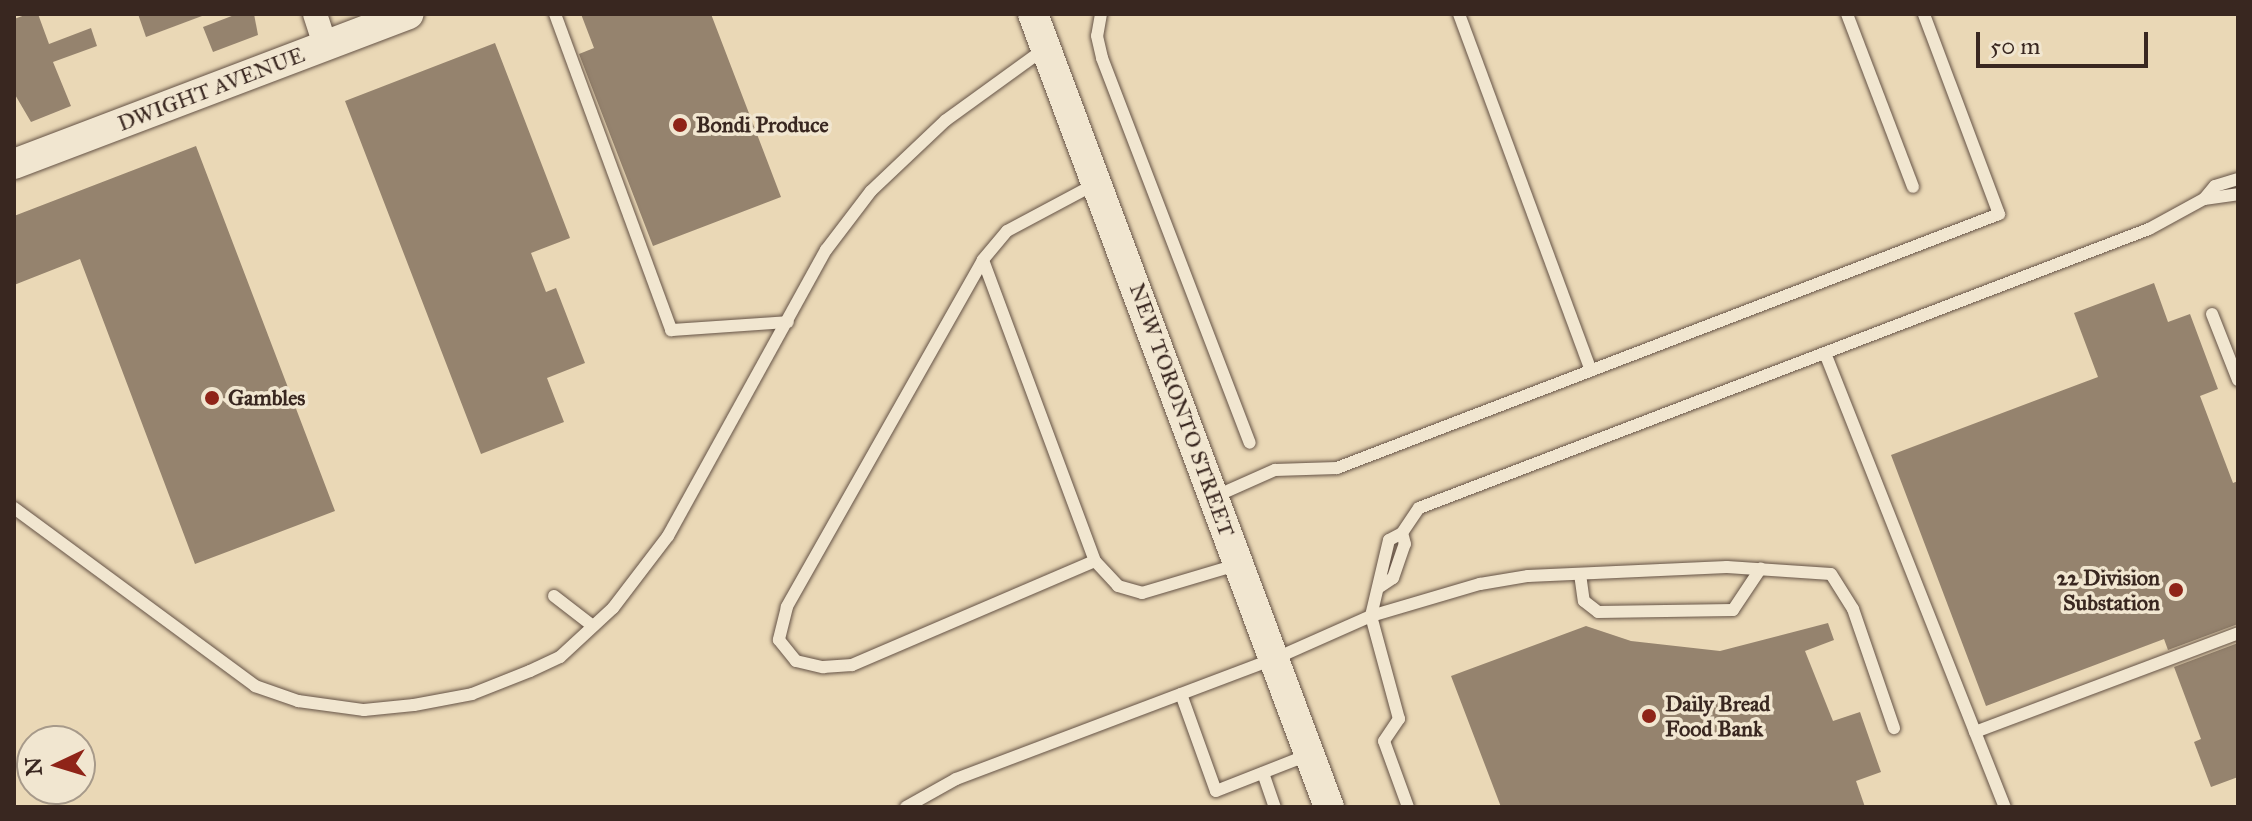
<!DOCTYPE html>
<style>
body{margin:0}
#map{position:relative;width:2252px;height:821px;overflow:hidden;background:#ead8b6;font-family:"IM FELL Great Primer",serif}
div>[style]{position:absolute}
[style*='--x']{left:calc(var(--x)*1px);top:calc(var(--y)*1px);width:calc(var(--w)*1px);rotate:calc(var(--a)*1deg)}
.building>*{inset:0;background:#95836e}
.roads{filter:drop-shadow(0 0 2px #655346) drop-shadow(0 0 2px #655346)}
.service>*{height:12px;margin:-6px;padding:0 6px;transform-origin:6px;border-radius:6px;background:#f1e6d0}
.minor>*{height:24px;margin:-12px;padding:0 12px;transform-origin:12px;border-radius:12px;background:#f1e6d0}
.tertiary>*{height:30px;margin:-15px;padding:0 15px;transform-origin:15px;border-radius:15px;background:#f1e6d0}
.dots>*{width:22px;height:22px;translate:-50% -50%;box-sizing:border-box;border:4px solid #f1e6d0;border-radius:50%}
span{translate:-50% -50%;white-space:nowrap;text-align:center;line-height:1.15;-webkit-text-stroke:7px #f1e6d0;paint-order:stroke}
.street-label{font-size:22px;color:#392720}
.poi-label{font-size:22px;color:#392720;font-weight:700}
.left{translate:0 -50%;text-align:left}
.right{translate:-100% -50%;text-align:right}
.frame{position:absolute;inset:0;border:16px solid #392720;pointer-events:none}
.north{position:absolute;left:16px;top:725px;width:80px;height:80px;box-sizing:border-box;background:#f1e6d0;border:2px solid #a79a8a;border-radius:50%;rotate:266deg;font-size:22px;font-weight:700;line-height:32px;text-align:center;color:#392720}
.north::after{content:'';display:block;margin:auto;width:28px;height:36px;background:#8f2418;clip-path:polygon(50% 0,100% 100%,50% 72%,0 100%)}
.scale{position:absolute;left:1976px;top:32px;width:172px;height:36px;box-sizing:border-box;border:4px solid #392720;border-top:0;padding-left:10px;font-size:24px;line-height:28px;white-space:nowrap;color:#392720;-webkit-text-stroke:6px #f1e6d0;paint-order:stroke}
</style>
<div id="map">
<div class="building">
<i style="clip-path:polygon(28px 14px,38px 14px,49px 44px,91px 28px,97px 46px,53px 62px,71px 106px,31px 122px,14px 93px,14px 19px)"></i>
<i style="clip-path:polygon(138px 14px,201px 14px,202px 16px,146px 37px)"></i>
<i style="clip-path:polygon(237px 14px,254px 14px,258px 35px,213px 52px,203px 27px)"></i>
<i style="clip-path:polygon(581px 14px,711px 14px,781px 197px,653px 246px,579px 54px,594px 48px)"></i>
<i style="clip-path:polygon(495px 43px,570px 238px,531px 253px,546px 292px,556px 288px,585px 363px,547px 378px,564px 422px,481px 454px,345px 101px)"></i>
<i style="clip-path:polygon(196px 146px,335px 511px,195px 564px,80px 259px,14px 285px,14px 216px)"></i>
<i style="clip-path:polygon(2154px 283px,2168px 322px,2190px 314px,2218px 389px,2200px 396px,2233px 483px,2238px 481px,2238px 624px,2168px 650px,2164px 639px,1986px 706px,1891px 455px,2098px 377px,2074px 313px)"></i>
<i style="clip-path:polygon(1828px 623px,1834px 640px,1805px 651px,1833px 721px,1860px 712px,1881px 772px,1856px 781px,1865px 807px,1501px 807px,1451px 676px,1586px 626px,1631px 641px,1720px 651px)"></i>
<i style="clip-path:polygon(2238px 643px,2238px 777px,2211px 787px,2194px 742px,2201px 739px,2174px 667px)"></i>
</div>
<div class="roads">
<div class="service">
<i style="--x:555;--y:14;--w:337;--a:69.8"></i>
<i style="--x:671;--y:330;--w:117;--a:-3.9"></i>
<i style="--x:1101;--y:14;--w:22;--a:100"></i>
<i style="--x:1097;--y:36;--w:23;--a:77"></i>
<i style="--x:1102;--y:58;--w:412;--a:69"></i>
<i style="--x:1459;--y:14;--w:380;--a:69.7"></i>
<i style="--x:1847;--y:14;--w:185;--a:69.1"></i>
<i style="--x:1097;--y:183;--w:102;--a:151.9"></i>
<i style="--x:1007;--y:231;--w:38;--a:130"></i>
<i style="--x:983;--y:260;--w:321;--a:69.6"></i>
<i style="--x:1095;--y:561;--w:34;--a:47"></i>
<i style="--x:1118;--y:586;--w:25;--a:16"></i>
<i style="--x:1142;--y:593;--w:101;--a:-16.6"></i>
<i style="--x:2204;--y:199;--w:17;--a:-50"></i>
<i style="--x:2215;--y:186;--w:24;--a:-17"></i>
<i style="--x:983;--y:260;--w:399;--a:119.5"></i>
<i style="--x:787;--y:607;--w:34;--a:104"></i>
<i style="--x:779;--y:640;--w:27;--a:51"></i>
<i style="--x:796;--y:661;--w:28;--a:13"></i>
<i style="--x:823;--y:667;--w:29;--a:-4"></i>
<i style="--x:852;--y:665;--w:264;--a:-23.2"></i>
<i style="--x:2212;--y:314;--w:71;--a:68.5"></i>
<i style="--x:1825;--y:353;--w:488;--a:68.4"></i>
<i style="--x:1214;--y:497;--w:67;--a:-23.9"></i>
<i style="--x:1275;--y:470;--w:62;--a:-1.8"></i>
<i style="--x:1337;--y:468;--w:709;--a:-20.99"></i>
<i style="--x:1999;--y:214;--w:214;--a:-110.6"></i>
<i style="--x:14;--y:508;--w:300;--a:36.4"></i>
<i style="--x:255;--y:686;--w:46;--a:19.2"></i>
<i style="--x:298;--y:701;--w:67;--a:7.8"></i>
<i style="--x:364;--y:710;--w:50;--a:-5.7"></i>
<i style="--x:414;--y:705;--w:59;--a:-10.7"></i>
<i style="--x:472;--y:694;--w:62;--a:-21.6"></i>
<i style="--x:530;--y:671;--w:33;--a:-25"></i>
<i style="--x:560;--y:657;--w:72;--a:-42.8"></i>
<i style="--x:613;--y:608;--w:91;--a:-52.6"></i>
<i style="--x:668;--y:536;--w:327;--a:-61.1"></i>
<i style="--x:826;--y:250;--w:74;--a:-52.7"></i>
<i style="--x:871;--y:191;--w:103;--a:-43.4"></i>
<i style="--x:946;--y:120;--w:121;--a:-35.9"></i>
<i style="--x:1580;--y:574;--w:27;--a:82"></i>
<i style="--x:1584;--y:601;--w:18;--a:38"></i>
<i style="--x:1598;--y:612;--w:135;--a:-0.8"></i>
<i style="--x:1733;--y:610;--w:50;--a:-56.3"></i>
<i style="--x:1378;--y:588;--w:18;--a:-34"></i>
<i style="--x:1393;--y:578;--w:36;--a:-71"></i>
<i style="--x:1405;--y:544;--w:11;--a:-105"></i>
<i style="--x:554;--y:596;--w:49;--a:37.6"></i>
<i style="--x:1181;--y:694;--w:103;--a:70.2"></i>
<i style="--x:1216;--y:791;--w:99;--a:-21.4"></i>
<i style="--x:1975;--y:732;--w:281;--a:-20.6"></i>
<i style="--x:1263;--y:773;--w:36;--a:71"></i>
<i style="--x:906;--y:807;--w:57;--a:-29.2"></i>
<i style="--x:956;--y:779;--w:340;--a:-20.7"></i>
<i style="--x:1274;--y:659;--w:106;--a:-23.9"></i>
<i style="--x:1371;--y:616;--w:114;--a:-16.4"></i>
<i style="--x:1480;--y:584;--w:49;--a:-9.5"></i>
<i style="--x:1528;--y:576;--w:199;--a:-2.6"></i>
<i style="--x:1727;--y:567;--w:104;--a:3.9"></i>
<i style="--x:1831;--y:574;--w:41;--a:57.8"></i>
<i style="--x:1853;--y:609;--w:126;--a:71"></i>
<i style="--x:1408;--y:807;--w:70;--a:-110"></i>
<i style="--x:1384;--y:741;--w:27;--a:-56"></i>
<i style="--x:1399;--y:719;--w:107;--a:-105.2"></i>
<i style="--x:1371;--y:616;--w:78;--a:-76.7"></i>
<i style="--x:1389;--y:540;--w:15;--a:-28"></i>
<i style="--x:1402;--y:533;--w:30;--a:-56"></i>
<i style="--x:1419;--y:508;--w:781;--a:-20.92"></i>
<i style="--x:2149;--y:229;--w:63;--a:-28.6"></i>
<i style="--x:2204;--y:199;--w:34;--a:-8"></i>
</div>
<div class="minor">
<i style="--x:315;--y:14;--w:33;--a:72"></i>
</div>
<div class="tertiary">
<i style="--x:1033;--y:14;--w:846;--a:69.53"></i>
<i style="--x:14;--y:164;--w:422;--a:-20.8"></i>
</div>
</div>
<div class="dots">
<i style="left:680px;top:125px;background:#8f2418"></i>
<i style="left:212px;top:398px;background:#8f2418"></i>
<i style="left:2176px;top:590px;background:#8f2418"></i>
<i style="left:1649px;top:716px;background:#8f2418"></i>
</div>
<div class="street-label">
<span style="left:211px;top:89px;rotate:-21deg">DWIGHT AVENUE</span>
<span style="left:1182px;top:410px;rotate:70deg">NEW TORONTO STREET</span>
</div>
<div class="poi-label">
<span class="left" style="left:696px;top:125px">Bondi Produce</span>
<span class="left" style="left:228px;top:398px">Gambles</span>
<span class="right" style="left:2160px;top:590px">22 Division<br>Substation</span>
<span class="left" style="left:1665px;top:716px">Daily Bread<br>Food Bank</span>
</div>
<div class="frame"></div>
<div class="north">N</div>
<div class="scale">50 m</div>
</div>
